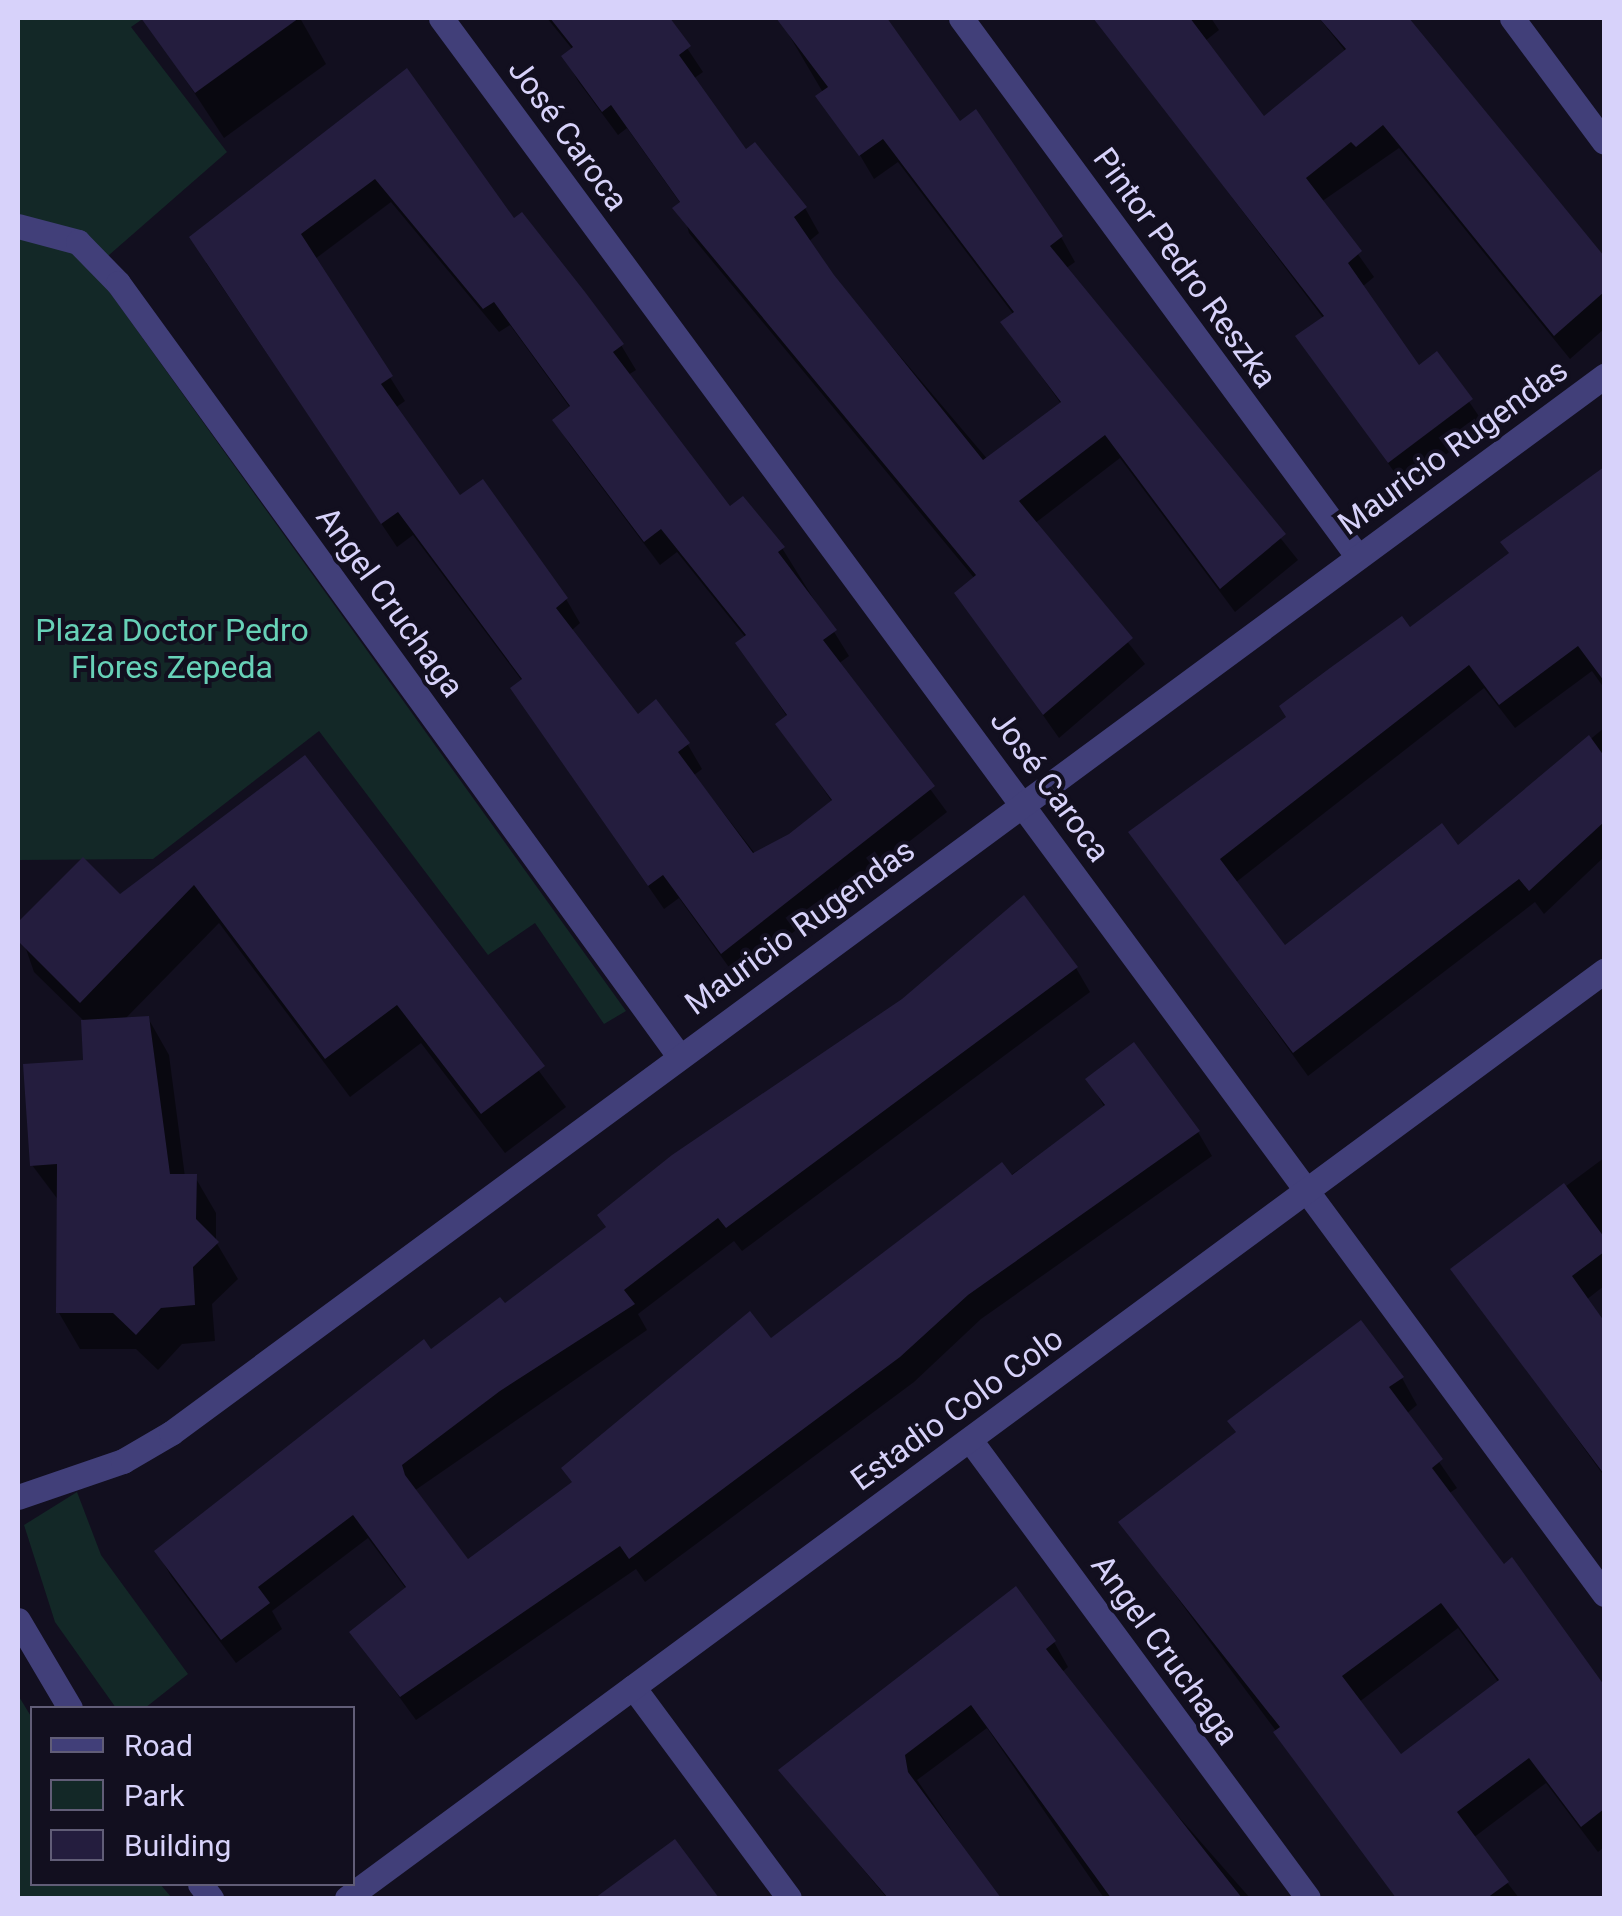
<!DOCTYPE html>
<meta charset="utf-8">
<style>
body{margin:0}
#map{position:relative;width:1622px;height:1916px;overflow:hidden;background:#120f1f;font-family:Roboto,sans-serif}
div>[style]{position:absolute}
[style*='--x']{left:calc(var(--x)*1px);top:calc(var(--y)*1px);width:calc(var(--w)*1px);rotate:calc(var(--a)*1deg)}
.green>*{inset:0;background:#132827}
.shadow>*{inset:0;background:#0007}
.building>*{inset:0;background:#241d3e}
.minor>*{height:25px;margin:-12.5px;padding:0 12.5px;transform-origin:12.5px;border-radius:12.5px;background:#413f79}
span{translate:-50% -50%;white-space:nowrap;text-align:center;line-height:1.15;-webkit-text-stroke:8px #120f1f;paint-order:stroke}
.street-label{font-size:32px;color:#d7d2fa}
.park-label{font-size:32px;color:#67d1b7}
.frame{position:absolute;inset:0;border:20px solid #d7d2fa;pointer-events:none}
.legend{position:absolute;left:30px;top:1706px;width:325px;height:180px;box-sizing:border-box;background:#120f1f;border:2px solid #615d77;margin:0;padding:12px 18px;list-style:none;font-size:30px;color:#d7d2fa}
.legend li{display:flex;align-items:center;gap:20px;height:50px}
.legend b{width:50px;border:2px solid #615d77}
</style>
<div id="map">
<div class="green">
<i style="clip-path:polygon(18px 18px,144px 18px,131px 27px,227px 152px,93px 269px,626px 1011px,604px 1024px,535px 923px,488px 955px,319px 731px,153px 859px,18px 860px)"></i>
<i style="clip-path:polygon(77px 1492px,101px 1555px,188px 1674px,145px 1708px,116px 1708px,55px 1622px,24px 1525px)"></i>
<i style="clip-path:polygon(18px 1695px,32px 1718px,32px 1884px,160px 1884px,172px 1898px,18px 1898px)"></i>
</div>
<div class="shadow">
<i style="clip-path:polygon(170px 18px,300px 18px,326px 64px,224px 138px,153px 30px)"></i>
<i style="clip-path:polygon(547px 18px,667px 18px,703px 72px,693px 79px,745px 152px,805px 208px,819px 233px,808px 242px,832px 276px,989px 461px,1062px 405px,1003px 323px,1014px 315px,898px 162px,874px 179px,779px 18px,883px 18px,959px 124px,1061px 237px,1075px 262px,1065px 269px,1298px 560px,1235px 612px,1120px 458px,1034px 524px,1145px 664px,1059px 738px,958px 594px,975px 579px,689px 233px,681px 204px,627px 128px,618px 135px,578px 81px,564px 56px,573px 50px)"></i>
<i style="clip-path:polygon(1211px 18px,1219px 30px,1205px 41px,1264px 119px,1346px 52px,1319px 18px,1405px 18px,1604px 259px,1604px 329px,1570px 359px,1399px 148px,1321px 202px,1374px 277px,1362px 287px,1419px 369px,1437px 355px,1485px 425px,1404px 486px,1299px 336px,1324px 319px,1097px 19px)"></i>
<i style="clip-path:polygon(evenodd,406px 71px,513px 221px,621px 345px,636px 370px,628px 375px,730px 510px,782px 548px,849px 656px,838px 664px,947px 812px,736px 977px,679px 898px,664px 909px,528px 713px,523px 682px,413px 535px,397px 547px,206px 263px,406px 71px,391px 202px,499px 332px,510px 325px,571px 409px,555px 421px,570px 445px,660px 565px,677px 552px,746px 638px,738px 644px,788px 718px,779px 725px,833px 803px,760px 860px,694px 775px,702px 769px,688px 745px,637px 717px,571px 631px,580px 623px,566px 599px,460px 499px,395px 408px,405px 401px,315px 259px,391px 202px)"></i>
<i style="clip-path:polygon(1604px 468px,1604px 688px,1592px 671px,1515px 728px,1484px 688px,1235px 883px,1285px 949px,1457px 849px,1604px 728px,1604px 857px,1544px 914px,1535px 902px,1308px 1076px,1132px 833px,1511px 555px,1503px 542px)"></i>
<i style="clip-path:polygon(304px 759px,566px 1107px,505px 1153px,421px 1043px,350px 1097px,219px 923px,124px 1020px,148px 1018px,169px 1055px,185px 1177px,195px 1177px,216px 1213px,216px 1242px,238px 1279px,212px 1304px,215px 1341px,182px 1344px,158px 1370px,136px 1349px,80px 1349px,59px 1313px,59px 1201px,32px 1165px,86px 1062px,83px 1020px,34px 972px,18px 926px,83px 860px,120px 897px)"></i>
<i style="clip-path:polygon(1076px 968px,1090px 992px,742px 1251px,734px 1241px,638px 1314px,647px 1330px,414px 1491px,467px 1563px,1105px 1108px,1088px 1079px,1198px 1132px,1212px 1156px,981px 1319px,914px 1382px,645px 1582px,636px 1569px,416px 1720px,352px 1632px,407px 1590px,368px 1538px,272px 1611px,282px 1629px,236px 1663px,171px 1576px,157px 1552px,431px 1352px)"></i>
<i style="clip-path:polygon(1604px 1158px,1604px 1286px,1586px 1300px,1604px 1325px,1604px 1476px,1454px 1269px)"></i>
<i style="clip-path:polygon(evenodd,1402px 1378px,1417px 1405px,1406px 1414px,1457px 1488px,1448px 1494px,1503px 1567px,1512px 1561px,1604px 1689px,1604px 1847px,1598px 1852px,1546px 1783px,1473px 1838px,1519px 1898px,1400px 1898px,1121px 1522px,1402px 1378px,1458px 1628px,1499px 1683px,1401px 1757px,1359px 1702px,1458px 1628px)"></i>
<i style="clip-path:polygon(1054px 1642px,1068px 1667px,1061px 1673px,1113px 1742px,1250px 1898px,1104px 1898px,987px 1728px,917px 1780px,998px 1898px,887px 1898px,781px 1771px)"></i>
<i style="clip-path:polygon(674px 1842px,711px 1898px,599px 1898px)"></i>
</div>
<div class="building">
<i style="clip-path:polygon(141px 18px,299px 18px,195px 93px)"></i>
<i style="clip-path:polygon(550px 18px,670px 18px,691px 46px,679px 55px,746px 149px,755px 142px,807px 207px,794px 217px,834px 275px,983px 460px,1061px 402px,1000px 322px,1014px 312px,883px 139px,859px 156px,815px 96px,828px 87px,776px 18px,887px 18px,960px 121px,976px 109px,1063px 236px,1050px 246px,1286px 534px,1220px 589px,1105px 435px,1019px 501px,1133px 638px,1043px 715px,954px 593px,976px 575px,672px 208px,680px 202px,611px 105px,602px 112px,561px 56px,573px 47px)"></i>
<i style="clip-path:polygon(1093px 18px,1190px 18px,1264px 116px,1346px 49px,1319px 18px,1409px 18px,1604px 256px,1604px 292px,1554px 336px,1383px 125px,1356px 147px,1351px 142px,1306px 178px,1362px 251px,1348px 263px,1419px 365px,1437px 351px,1473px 399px,1388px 463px,1295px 336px,1324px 316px)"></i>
<i style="clip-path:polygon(evenodd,407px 68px,514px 218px,522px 212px,585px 292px,624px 344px,613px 352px,730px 506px,743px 496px,785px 547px,778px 552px,837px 630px,823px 640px,935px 786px,721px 954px,663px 875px,648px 886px,510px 688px,522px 679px,398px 512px,381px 524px,189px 237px,407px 68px,375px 179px,483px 309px,494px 302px,570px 406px,552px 420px,644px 542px,661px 529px,746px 635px,735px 643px,787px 715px,775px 724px,832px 800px,789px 834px,753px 853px,678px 752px,690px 743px,656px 699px,638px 714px,556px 608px,568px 598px,483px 479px,460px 495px,381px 384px,393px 376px,301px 234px,375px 179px)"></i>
<i style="clip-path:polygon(1604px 467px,1604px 681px,1578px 646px,1499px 705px,1469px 665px,1220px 859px,1285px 945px,1442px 823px,1458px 845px,1589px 735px,1604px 756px,1604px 822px,1529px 891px,1519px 879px,1293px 1053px,1128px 832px,1286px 717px,1279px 706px,1330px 668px,1402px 616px,1410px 627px,1509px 553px,1500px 542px)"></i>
<i style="clip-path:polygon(305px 755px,545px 1066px,481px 1114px,397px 1005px,325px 1059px,194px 885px,80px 1003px,18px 941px,18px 922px,83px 857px,120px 894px)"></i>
<i style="clip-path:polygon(1024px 895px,1078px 967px,726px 1228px,718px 1218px,624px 1290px,635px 1304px,500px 1391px,402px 1465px,405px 1475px,468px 1559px,572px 1482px,561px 1468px,750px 1311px,771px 1338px,1002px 1162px,1012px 1175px,1105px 1105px,1085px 1079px,1134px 1042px,1200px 1131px,968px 1295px,900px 1357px,629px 1559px,620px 1546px,400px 1697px,349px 1632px,406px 1587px,353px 1515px,258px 1587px,270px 1603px,221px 1640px,154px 1551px,424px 1339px,431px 1349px,500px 1297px,505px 1303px,606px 1227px,597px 1215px,672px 1155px,902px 999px)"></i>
<i style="clip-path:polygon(149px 1016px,170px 1174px,197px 1174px,196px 1219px,219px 1242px,193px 1267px,195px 1305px,161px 1308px,136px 1335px,113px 1313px,56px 1313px,57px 1164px,30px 1166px,23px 1064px,83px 1060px,81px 1020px)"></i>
<i style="clip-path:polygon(1564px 1183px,1604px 1237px,1604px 1252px,1572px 1276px,1604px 1321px,1604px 1474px,1450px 1269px)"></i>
<i style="clip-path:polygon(evenodd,1361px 1320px,1404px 1377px,1389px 1387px,1443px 1459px,1432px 1468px,1504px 1564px,1512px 1557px,1604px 1685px,1604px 1809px,1581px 1827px,1529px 1758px,1457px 1812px,1509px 1882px,1487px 1898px,1396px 1898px,1273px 1732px,1280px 1727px,1118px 1522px,1236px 1432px,1227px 1421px,1361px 1320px,1441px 1603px,1499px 1680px,1401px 1754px,1342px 1676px,1441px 1603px)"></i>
<i style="clip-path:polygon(1016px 1586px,1056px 1641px,1046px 1649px,1242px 1898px,1111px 1898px,971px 1705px,905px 1755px,908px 1772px,1001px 1898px,888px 1898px,778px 1770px)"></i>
<i style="clip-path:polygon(675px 1839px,719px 1898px,595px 1898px)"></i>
</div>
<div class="minor">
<i style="--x:441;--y:18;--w:1959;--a:53.57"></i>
<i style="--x:961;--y:18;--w:669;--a:53.63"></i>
<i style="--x:1512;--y:18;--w:154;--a:53.4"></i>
<i style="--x:18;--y:226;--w:62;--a:14.9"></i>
<i style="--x:78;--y:242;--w:57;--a:45.7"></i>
<i style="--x:118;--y:283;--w:955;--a:54.03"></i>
<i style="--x:970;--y:1440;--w:569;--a:53.57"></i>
<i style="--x:18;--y:1497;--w:111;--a:-18.9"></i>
<i style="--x:123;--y:1461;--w:56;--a:-30.3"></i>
<i style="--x:171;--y:1433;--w:1781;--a:-36.41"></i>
<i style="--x:18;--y:1620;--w:102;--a:59.4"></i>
<i style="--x:633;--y:1687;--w:262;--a:53.5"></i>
<i style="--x:200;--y:1884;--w:18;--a:52"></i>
<i style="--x:347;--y:1898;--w:1562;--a:-36.41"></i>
</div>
<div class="street-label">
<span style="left:568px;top:135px;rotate:54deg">José Caroca</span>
<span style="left:1185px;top:268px;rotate:54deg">Pintor Pedro Reszka</span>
<span style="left:1453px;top:447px;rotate:-36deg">Mauricio Rugendas</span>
<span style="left:390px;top:602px;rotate:54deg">Angel Cruchaga</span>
<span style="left:1050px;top:786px;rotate:54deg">José Caroca</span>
<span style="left:800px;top:927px;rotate:-36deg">Mauricio Rugendas</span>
<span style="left:957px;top:1409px;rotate:-36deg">Estadio Colo Colo</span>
<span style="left:1165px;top:1650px;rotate:54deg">Angel Cruchaga</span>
</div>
<div class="park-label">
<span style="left:172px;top:649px">Plaza Doctor Pedro<br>Flores Zepeda</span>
</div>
<div class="frame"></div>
<ul class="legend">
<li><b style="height:12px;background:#413f79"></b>Road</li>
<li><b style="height:28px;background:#132827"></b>Park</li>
<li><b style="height:28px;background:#241d3e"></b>Building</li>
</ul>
</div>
